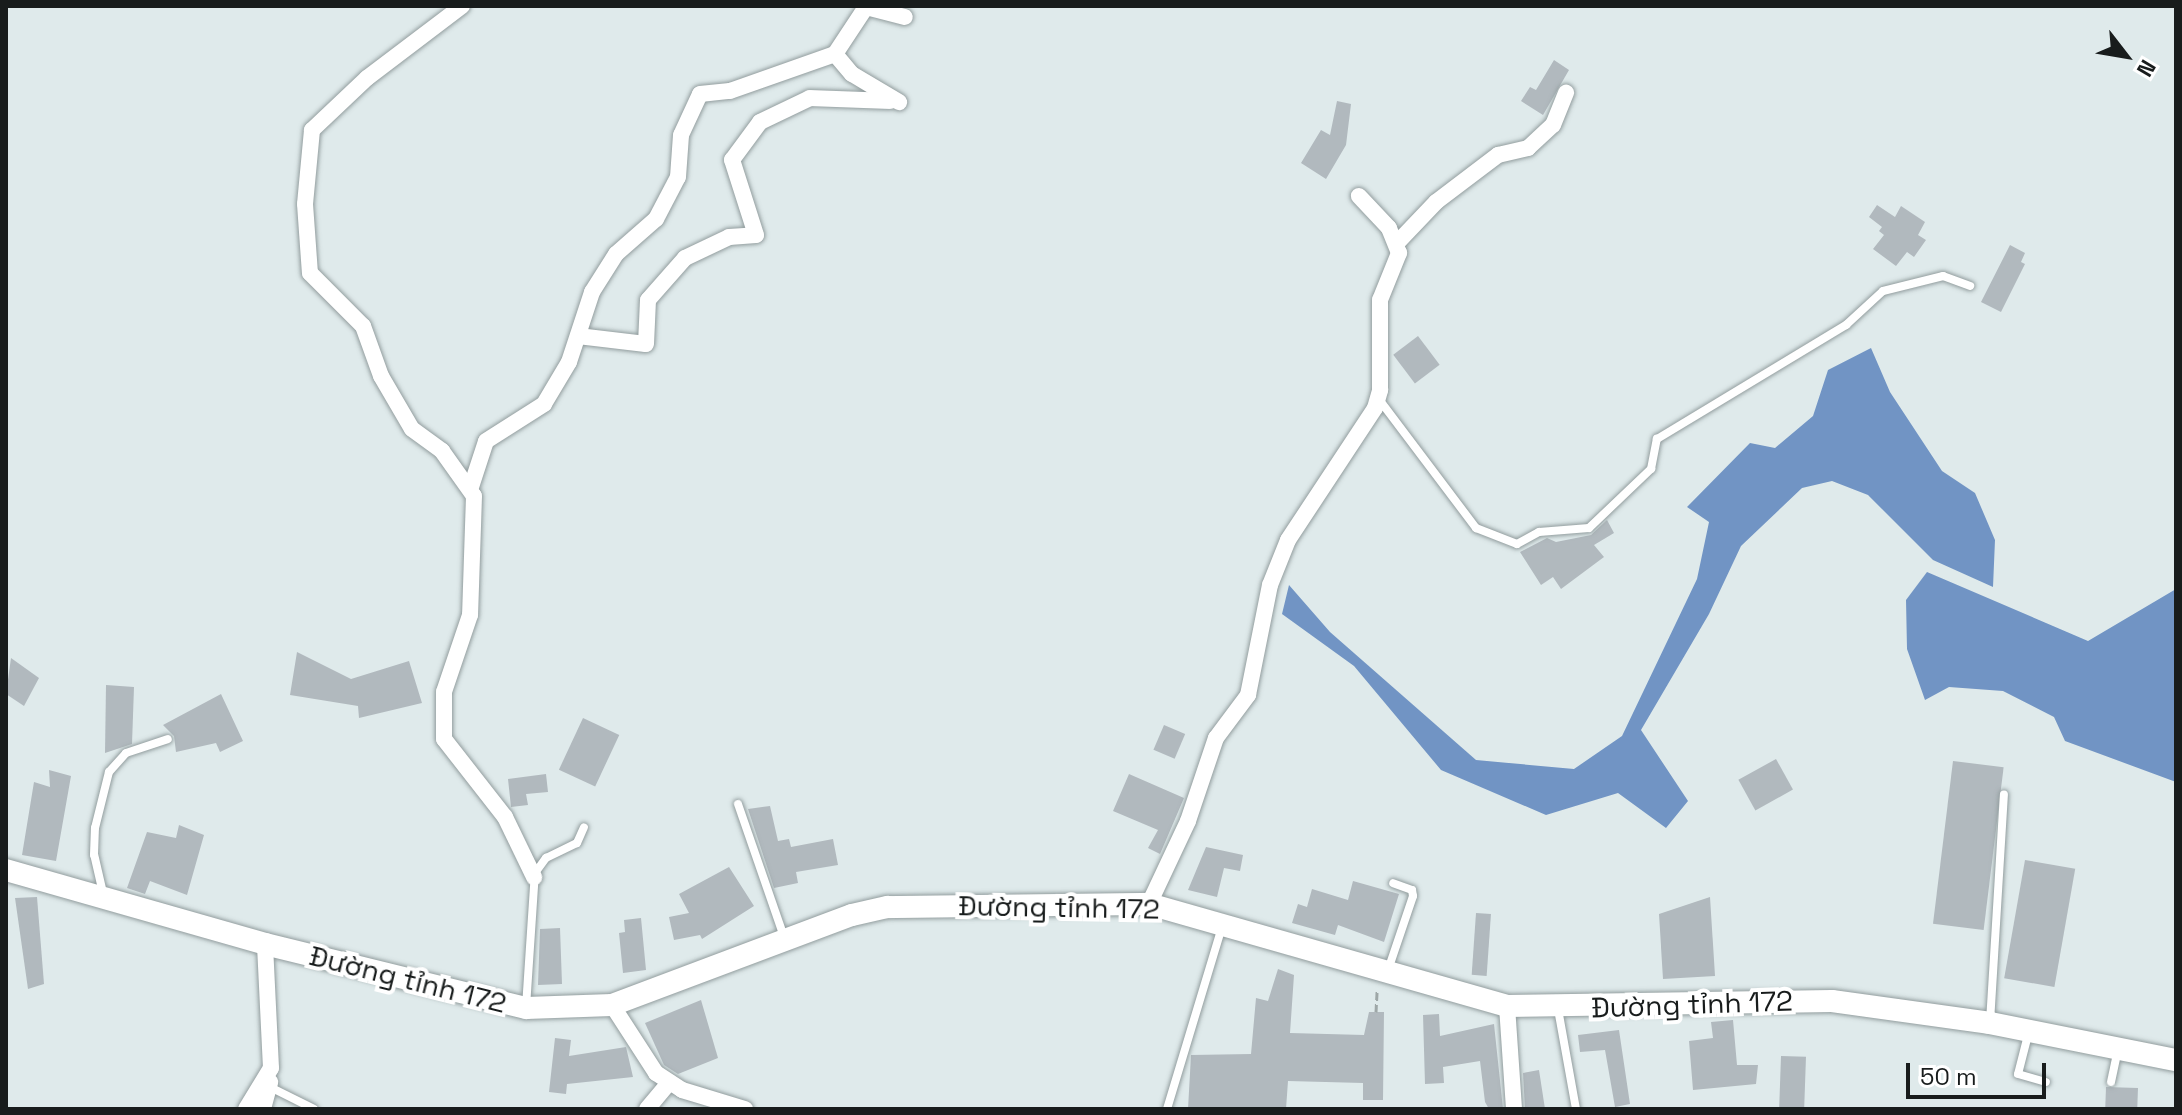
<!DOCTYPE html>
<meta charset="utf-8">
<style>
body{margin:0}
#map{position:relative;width:2182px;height:1115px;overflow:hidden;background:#dfeaeb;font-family:"Space Grotesk",sans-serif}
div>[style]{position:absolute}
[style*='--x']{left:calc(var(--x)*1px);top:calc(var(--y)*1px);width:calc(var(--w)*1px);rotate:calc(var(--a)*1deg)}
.water>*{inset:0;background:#7194c4}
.building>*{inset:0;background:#b1b9be;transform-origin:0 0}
.path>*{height:3px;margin-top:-1.5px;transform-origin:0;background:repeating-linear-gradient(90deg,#9ea7a7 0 8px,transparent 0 12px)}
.roads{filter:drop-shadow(0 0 2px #929d9e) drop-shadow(0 0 2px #929d9e)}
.service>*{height:8px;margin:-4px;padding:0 4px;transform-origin:4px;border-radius:4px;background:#fff}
.minor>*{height:16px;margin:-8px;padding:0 8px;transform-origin:8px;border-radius:8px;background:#fff}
.secondary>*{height:22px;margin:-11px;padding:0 11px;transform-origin:11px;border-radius:11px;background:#fff}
span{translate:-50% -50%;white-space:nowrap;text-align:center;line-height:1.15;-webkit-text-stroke:8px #fff;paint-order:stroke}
.street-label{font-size:28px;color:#181c1c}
.frame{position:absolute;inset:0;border:8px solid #181c1c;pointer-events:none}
.north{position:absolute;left:2086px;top:16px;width:80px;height:80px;-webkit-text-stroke:6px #fff;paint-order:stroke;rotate:121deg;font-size:22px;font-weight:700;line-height:32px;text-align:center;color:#181c1c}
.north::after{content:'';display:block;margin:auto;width:28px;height:36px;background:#181c1c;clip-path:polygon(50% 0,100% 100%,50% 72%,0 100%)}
.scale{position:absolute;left:1906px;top:1063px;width:140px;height:36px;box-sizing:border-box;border:4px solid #181c1c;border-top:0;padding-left:10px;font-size:24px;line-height:28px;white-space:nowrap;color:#181c1c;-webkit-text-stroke:6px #fff;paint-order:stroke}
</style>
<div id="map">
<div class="water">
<i style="clip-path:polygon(1871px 348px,1890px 392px,1942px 471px,1975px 493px,1995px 540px,1993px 587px,1933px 560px,1868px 495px,1832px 481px,1802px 488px,1741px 546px,1709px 614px,1641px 730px,1688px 801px,1666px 828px,1618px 793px,1546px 815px,1441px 770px,1354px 666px,1282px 614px,1289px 585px,1330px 632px,1476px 760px,1574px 769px,1622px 736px,1697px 579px,1709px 522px,1687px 507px,1750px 443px,1775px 448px,1813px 416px,1828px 370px)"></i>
<i style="clip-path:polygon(1927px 572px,2088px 641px,2176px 589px,2176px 782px,2065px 741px,2054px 717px,2003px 691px,1949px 687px,1925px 700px,1907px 649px,1906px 600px)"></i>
</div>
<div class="building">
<i style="clip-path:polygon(1554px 60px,1569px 70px,1543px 115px,1521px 101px,1530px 87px,1536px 90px)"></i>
<i style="clip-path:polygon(1337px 101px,1351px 104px,1346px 145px,1326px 179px,1301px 163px,1321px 130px,1330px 135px)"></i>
<i style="clip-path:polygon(1877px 205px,1895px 217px,1901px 206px,1925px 222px,1918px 235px,1926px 240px,1914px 257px,1907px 252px,1896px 266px,1873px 249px,1884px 235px,1879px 231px,1882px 227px,1869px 217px)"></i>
<i style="clip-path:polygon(2010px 245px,2025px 253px,2021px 262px,2025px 264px,2001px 312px,1981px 302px)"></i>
<i style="left:1418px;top:336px;width:36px;height:31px;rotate:53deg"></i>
<i style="clip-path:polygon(1607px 520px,1614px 533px,1594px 545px,1604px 557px,1561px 589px,1553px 577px,1541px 585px,1520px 552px,1547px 538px,1556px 542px,1591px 535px)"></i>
<i style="clip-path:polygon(297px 652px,351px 679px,409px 661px,422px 703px,359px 718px,358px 706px,290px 695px)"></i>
<i style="clip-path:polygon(11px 658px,39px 678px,24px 706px,6px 694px)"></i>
<i style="clip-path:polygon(106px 685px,134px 687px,132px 744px,105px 753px)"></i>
<i style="clip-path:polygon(221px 694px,243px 741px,220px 752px,216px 743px,176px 752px,174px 736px,163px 725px)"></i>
<i style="left:583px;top:718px;width:40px;height:57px;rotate:25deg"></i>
<i style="left:1164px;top:725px;width:23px;height:27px;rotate:23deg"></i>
<i style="left:1776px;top:759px;width:35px;height:43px;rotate:61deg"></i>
<i style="left:1953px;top:761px;width:51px;height:164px;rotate:7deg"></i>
<i style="clip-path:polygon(49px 770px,71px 776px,56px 861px,22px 855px,34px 782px,50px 787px)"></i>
<i style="clip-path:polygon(546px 774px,548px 792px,526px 794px,528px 805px,511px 807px,508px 779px)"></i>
<i style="clip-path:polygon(1129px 774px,1184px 798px,1160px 854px,1148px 848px,1158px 830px,1113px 811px)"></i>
<i style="clip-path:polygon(770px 806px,778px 841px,789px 839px,791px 847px,833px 839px,838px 865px,796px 872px,798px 883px,774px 888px,748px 809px)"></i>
<i style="clip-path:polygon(179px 825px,204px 835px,187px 895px,150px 881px,145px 894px,127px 888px,147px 832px,176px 838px)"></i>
<i style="clip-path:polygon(1206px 847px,1243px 855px,1240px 871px,1224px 868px,1217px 897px,1188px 890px)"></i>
<i style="left:2025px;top:860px;width:51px;height:120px;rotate:10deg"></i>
<i style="clip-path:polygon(729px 867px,754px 906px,702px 939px,700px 935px,674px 940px,669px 917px,689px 913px,679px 894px)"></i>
<i style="clip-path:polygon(1353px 881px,1399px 894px,1384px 942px,1338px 925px,1335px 935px,1292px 923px,1298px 904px,1307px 907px,1312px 889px,1348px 900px)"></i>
<i style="clip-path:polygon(37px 897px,44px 984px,28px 989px,15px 898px)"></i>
<i style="clip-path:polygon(1710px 897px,1715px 976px,1663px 979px,1659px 914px)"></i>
<i style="left:1476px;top:913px;width:15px;height:62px;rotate:4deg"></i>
<i style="clip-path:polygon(641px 918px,646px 970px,623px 973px,619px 933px,625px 932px,624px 920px)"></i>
<i style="clip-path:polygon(560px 928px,562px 984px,538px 985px,540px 929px)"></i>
<i style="clip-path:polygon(1278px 969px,1294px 975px,1290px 1033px,1364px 1035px,1369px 1012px,1384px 1012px,1383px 1100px,1363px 1100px,1363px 1083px,1288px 1081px,1286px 1109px,1188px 1109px,1191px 1055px,1251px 1054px,1256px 998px,1268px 1001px)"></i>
<i style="clip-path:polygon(701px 1000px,718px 1058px,678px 1074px,664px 1065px,645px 1023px)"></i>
<i style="clip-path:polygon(1439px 1014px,1440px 1036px,1494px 1024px,1503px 1109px,1489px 1109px,1485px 1102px,1480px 1061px,1443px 1067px,1444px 1083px,1425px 1084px,1423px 1015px)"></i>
<i style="clip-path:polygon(1733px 1020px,1737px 1065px,1758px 1065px,1756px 1084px,1693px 1090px,1689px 1041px,1713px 1038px,1711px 1022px)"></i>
<i style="clip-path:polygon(1619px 1030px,1630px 1104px,1615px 1107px,1605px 1050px,1580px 1052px,1578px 1035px)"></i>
<i style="clip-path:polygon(555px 1038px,571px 1040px,569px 1056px,626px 1047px,633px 1077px,567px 1084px,566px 1094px,549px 1092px)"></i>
<i style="left:1781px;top:1056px;width:25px;height:53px;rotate:2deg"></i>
<i style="clip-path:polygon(1539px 1070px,1545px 1109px,1525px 1109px,1523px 1073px)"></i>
<i style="left:2106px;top:1087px;width:32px;height:22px;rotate:2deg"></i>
</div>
<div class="path">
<i style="--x:1376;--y:1012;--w:21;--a:-87"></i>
</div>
<div class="roads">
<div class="service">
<i style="--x:1378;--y:398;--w:163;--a:53"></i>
<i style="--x:1476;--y:528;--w:44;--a:21.3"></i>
<i style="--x:1517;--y:544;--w:25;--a:-29"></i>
<i style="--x:1539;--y:532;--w:50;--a:-4.6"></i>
<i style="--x:1589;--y:528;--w:86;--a:-43.6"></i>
<i style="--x:1651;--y:469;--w:31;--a:-79"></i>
<i style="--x:1657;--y:439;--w:221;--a:-31.1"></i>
<i style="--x:1846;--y:325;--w:50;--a:-42.6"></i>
<i style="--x:1883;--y:291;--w:62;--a:-14"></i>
<i style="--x:1943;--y:276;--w:29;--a:20"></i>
<i style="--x:738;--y:804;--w:144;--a:70.9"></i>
<i style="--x:103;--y:893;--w:39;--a:-103"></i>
<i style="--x:94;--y:855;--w:27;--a:-88"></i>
<i style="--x:95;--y:828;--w:58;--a:-76"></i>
<i style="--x:109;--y:772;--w:25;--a:-48"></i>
<i style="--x:126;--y:753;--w:44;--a:-18.4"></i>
<i style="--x:1388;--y:970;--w:78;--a:-71.3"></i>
<i style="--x:1413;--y:896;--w:6;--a:-99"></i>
<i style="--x:1412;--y:890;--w:20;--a:-160"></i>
<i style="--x:526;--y:1007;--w:134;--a:-86.2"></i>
<i style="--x:535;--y:873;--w:19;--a:-54"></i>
<i style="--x:546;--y:858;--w:34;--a:-26"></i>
<i style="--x:577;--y:843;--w:17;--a:-66"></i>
<i style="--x:1558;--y:1009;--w:102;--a:79.8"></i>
<i style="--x:1990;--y:1022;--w:228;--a:-86.5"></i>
<i style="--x:2029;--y:1031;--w:44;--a:104.3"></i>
<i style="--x:2018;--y:1074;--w:29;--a:16"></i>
<i style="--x:2111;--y:1082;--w:34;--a:-78"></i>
<i style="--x:270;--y:1087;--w:49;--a:26.6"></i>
<i style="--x:1167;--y:1109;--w:190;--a:-73.2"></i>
</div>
<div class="minor">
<i style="--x:462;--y:6;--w:119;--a:142.8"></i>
<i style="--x:367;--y:78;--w:76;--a:136.6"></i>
<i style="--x:312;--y:130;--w:74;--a:95.4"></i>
<i style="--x:305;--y:204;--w:69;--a:85.9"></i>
<i style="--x:310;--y:273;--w:75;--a:45"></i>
<i style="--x:363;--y:326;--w:53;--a:70.2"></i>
<i style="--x:381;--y:376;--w:61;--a:59.7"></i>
<i style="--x:412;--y:429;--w:37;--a:36"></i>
<i style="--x:442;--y:451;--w:55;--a:54.6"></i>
<i style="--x:474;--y:496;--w:119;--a:91.9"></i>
<i style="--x:470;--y:615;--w:81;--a:108.7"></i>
<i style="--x:444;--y:692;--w:47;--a:90"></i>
<i style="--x:444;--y:739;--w:99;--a:52"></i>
<i style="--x:505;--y:817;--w:67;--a:64.2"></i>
<i style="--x:835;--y:54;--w:56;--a:-56.6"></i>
<i style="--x:866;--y:7;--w:40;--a:14.4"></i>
<i style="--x:1397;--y:243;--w:57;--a:-46.4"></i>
<i style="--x:1436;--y:202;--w:78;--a:-37.2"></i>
<i style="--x:1498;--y:155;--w:31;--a:-13"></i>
<i style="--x:1528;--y:148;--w:34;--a:-43"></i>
<i style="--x:1553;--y:125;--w:35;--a:-68"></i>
<i style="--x:578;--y:336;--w:68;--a:6.7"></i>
<i style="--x:646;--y:344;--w:44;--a:-87.4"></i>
<i style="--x:648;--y:300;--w:56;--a:-48.6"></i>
<i style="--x:685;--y:258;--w:49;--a:-25.5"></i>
<i style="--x:729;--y:237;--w:27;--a:-4"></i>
<i style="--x:756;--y:235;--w:79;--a:-107.7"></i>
<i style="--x:732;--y:160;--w:47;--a:-53.6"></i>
<i style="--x:760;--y:122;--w:55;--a:-25.6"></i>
<i style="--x:810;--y:98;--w:80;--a:2.1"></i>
<i style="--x:471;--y:487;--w:48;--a:-71.9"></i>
<i style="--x:486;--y:441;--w:69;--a:-32.5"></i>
<i style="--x:544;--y:404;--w:49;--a:-59.2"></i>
<i style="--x:569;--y:362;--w:74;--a:-71.8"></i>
<i style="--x:592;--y:292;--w:45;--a:-57.7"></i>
<i style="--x:616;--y:254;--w:53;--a:-41.2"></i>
<i style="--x:656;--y:219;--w:47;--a:-62.4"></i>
<i style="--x:678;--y:177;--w:42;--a:-85.9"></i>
<i style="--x:681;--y:135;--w:45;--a:-65.1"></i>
<i style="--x:700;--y:94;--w:30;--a:-6"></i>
<i style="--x:730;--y:91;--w:111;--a:-19.4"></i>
<i style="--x:835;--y:54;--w:26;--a:50"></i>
<i style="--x:852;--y:74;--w:55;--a:30.8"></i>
<i style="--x:1149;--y:904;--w:92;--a:-64.8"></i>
<i style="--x:1188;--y:821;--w:88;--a:-71.4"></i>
<i style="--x:1216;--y:738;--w:54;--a:-53.3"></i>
<i style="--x:1248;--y:695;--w:112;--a:-78.7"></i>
<i style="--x:1270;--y:585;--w:48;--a:-68.2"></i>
<i style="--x:1288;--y:540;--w:158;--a:-56.6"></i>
<i style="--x:1375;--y:408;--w:19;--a:-74"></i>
<i style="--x:1380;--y:390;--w:90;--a:-90"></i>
<i style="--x:1380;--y:300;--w:51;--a:-68"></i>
<i style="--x:1399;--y:253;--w:27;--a:-112"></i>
<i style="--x:1389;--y:228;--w:44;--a:-133.2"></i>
<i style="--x:612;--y:1005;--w:81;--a:57.1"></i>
<i style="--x:656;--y:1073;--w:31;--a:33"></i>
<i style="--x:682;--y:1090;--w:66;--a:16.8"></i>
<i style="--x:1507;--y:1006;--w:103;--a:86.1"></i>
<i style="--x:246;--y:1109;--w:48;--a:-58.6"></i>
<i style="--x:271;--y:1068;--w:124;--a:-92.8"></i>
<i style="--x:263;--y:1109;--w:28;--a:-75"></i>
<i style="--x:647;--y:1109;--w:35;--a:-50"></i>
</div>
<div class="secondary">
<i style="--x:6;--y:870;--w:269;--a:15.9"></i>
<i style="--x:265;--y:944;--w:269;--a:13.8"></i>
<i style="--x:526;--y:1008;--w:86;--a:-2"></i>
<i style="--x:612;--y:1005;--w:256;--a:-20.6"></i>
<i style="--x:852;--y:915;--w:37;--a:-13"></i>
<i style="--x:888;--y:907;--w:261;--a:-0.7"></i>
<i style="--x:1149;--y:904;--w:372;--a:15.9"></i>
<i style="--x:1507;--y:1006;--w:325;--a:-0.9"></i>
<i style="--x:1832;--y:1001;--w:160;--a:7.9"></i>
<i style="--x:1990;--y:1023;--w:190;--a:11.3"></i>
</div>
</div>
<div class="street-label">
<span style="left:1059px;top:907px;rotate:1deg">Đường tỉnh 172</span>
<span style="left:408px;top:979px;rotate:14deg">Đường tỉnh 172</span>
<span style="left:1692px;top:1004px;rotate:-2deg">Đường tỉnh 172</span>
</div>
<div class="frame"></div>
<div class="north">N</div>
<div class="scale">50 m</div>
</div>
